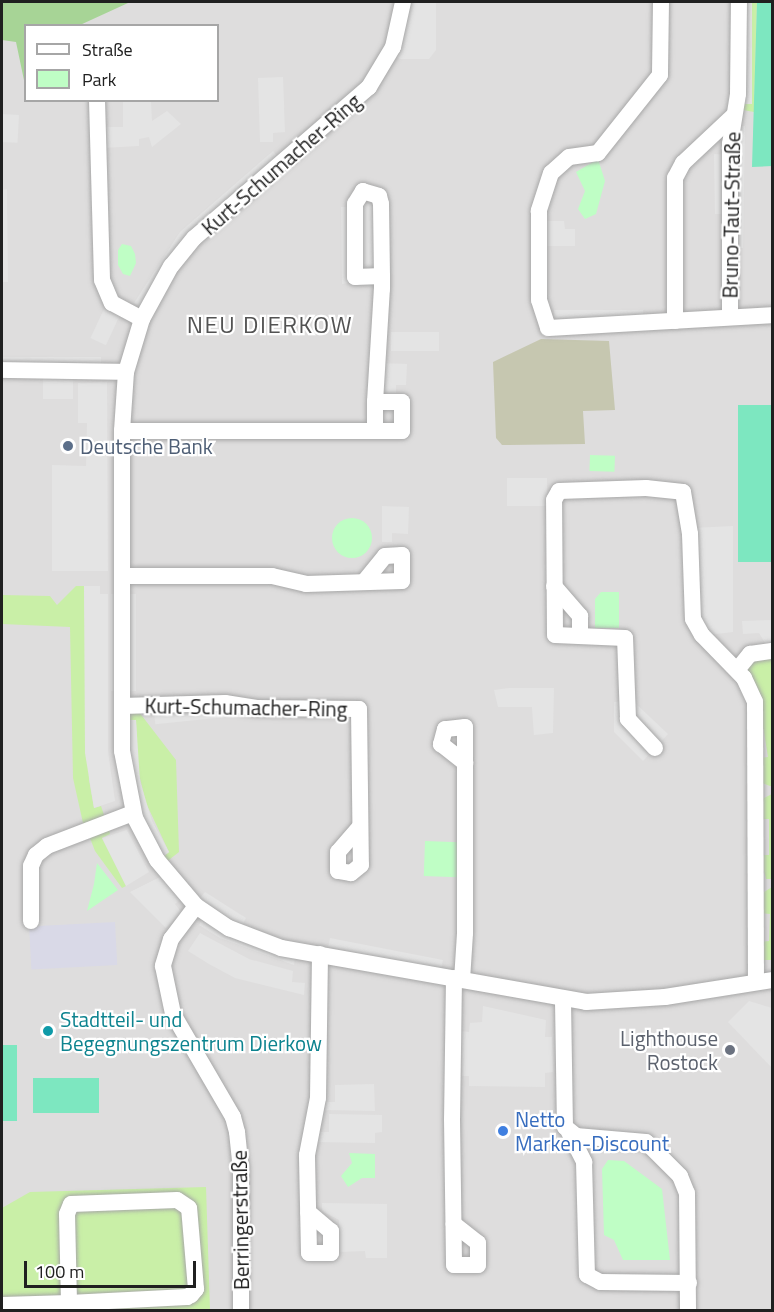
<!DOCTYPE html>
<meta charset="utf-8">
<style>
body{margin:0}
#map{position:relative;width:774px;height:1312px;overflow:hidden;background:#f1ede5;font-family:"Titillium Web",sans-serif}
div>[style]{position:absolute}
[style*='--x']{left:calc(var(--x)*1px);top:calc(var(--y)*1px);width:calc(var(--w)*1px);rotate:calc(var(--a)*1deg)}
.residential>*{inset:0;background:#dedddd}
.construction>*{inset:0;background:#c6c7b0}
.grass>*{inset:0;background:#c9efa7}
.forest>*{inset:0;background:#a7d496}
.park>*{inset:0;background:#bffec5;transform-origin:0 0}
.round{border-radius:50%}
.pitch>*{inset:0;background:#7de7c0;transform-origin:0 0}
.parking>*{inset:0;background:#e4e4e4;transform-origin:0 0}
.plaza>*{inset:0;background:#d9d9e7;transform-origin:0 0}
.roads{filter:drop-shadow(0 0 2px #a7a7a7) drop-shadow(0 0 2px #a7a7a7)}
.minor>*{height:16px;margin:-8px;padding:0 8px;transform-origin:8px;border-radius:8px;background:#fff}
.dots>*{width:16px;height:16px;translate:-50% -50%;box-sizing:border-box;border:3px solid #fff;border-radius:50%}
span{translate:-50% -50%;white-space:nowrap;text-align:center;line-height:1.15;-webkit-text-stroke:4.5px #fff;paint-order:stroke}
.street-label{font-size:21px;color:#202020}
.service-label{font-size:21px;color:#4e5e75}
.left{translate:0 -50%;text-align:left}
.culture-label{font-size:21px;color:#0d838f}
.worship-label{font-size:21px;color:#5b616d}
.right{translate:-100% -50%;text-align:right}
.shop-label{font-size:21px;color:#366cbe}
.quarter-label{font-size:24px;color:#535353;letter-spacing:1.5px}
.frame{position:absolute;inset:0;border:3px solid #202020;pointer-events:none}
.legend{position:absolute;left:24px;top:24px;width:195px;height:78px;box-sizing:border-box;background:#fff;border:2px solid #a6a6a6;margin:0;padding:8px 10px;list-style:none;font-size:18px;color:#202020}
.legend li{display:flex;align-items:center;gap:12px;height:30px}
.legend b{width:30px;border:2px solid #a6a6a6}
.scale{position:absolute;left:24px;top:1261px;width:172px;height:27px;box-sizing:border-box;border:3px solid #202020;border-top:0;padding-left:8px;font-size:18px;line-height:21px;white-space:nowrap;color:#202020;-webkit-text-stroke:4px #fff;paint-order:stroke}
</style>
<div id="map">
<div class="residential">
<i style="clip-path:polygon(evenodd,2px 2px,772px 2px,772px 1310px,2px 1310px,2px 2px,26px 26px,218px 26px,218px 100px,26px 100px,26px 26px)"></i>
</div>
<div class="construction">
<i style="clip-path:polygon(541px 339px,609px 341px,615px 410px,583px 411px,585px 444px,502px 445px,496px 438px,493px 362px)"></i>
</div>
<div class="grass">
<i style="clip-path:polygon(752px 2px,757px 2px,754px 112px,743px 110px,741px 104px,752px 83px)"></i>
<i style="clip-path:polygon(76px 586px,84px 586px,89px 780px,94px 808px,101px 806px,107px 824px,85px 832px,73px 778px,70px 627px,2px 624px,2px 595px,50px 596px,57px 605px)"></i>
<i style="clip-path:polygon(772px 653px,772px 786px,770px 786px,762px 783px,760px 758px,768px 757px,757px 690px,746px 672px,749px 659px)"></i>
<i style="clip-path:polygon(128px 711px,139px 712px,176px 760px,179px 852px,165px 863px,163px 857px,169px 852px,146px 803px,138px 770px,136px 720px,128px 720px)"></i>
<i style="clip-path:polygon(772px 794px,772px 879px,766px 879px,760px 855px,769px 855px,769px 819px,760px 819px,762px 799px)"></i>
<i style="clip-path:polygon(108px 826px,110px 834px,102px 838px,126px 886px,122px 888px,95px 851px,88px 833px)"></i>
<i style="clip-path:polygon(772px 887px,772px 960px,762px 960px,760px 942px,769px 941px,770px 914px,760px 913px,761px 894px)"></i>
<i style="clip-path:polygon(206px 1187px,210px 1310px,2px 1310px,2px 1208px,30px 1192px)"></i>
</div>
<div class="forest">
<i style="clip-path:polygon(2px 2px,127px 2px,128px 3px,80px 25px,26px 26px,25px 85px,16px 42px,2px 40px)"></i>
</div>
<div class="park">
<i style="clip-path:polygon(598px 159px,605px 181px,596px 214px,585px 219px,578px 209px,585px 191px,576px 172px)"></i>
<i style="clip-path:polygon(122px 244px,131px 246px,135px 254px,136px 263px,130px 276px,123px 274px,118px 265px,118px 250px)"></i>
<i style="left:590px;top:455px;width:25px;height:16px;rotate:2deg"></i>
<i class="round" style="left:332px;top:518px;width:40px;height:40px"></i>
<i style="clip-path:polygon(601px 592px,619px 592px,619px 628px,595px 628px,595px 599px)"></i>
<i style="left:425px;top:841px;width:34px;height:35px;rotate:2deg"></i>
<i style="clip-path:polygon(97px 863px,118px 890px,87px 911px,94px 884px)"></i>
<i style="clip-path:polygon(349px 1153px,375px 1154px,375px 1178px,362px 1178px,348px 1187px,341px 1176px,352px 1163px)"></i>
<i style="clip-path:polygon(608px 1160px,624px 1161px,662px 1189px,670px 1260px,623px 1260px,614px 1240px,604px 1235px,602px 1169px)"></i>
</div>
<div class="pitch">
<i style="clip-path:polygon(757px 2px,772px 2px,772px 166px,752px 167px)"></i>
<i style="left:738px;top:405px;width:34px;height:157px"></i>
<i style="left:2px;top:1045px;width:15px;height:76px"></i>
<i style="left:33px;top:1078px;width:66px;height:35px"></i>
</div>
<div class="parking">
<i style="clip-path:polygon(403px 2px,436px 2px,436px 50px,429px 59px,400px 59px,390px 53px)"></i>
<i style="left:744px;top:2px;width:8px;height:102px"></i>
<i style="clip-path:polygon(283px 77px,285px 132px,273px 133px,273px 142px,260px 142px,258px 78px)"></i>
<i style="clip-path:polygon(123px 101px,151px 101px,152px 121px,167px 111px,181px 124px,152px 147px,149px 137px,139px 139px,139px 146px,104px 148px,97px 127px,123px 127px)"></i>
<i style="left:2px;top:114px;width:17px;height:28px;rotate:3deg"></i>
<i style="clip-path:polygon(732px 125px,745px 126px,743px 248px,730px 248px,730px 214px,715px 214px,714px 154px,730px 155px)"></i>
<i style="clip-path:polygon(273px 151px,279px 158px,141px 307px,134px 303px,180px 232px)"></i>
<i style="clip-path:polygon(7px 189px,8px 282px,2px 282px,2px 190px)"></i>
<i style="clip-path:polygon(355px 204px,381px 204px,382px 276px,342px 284px,341px 207px,354px 207px)"></i>
<i style="clip-path:polygon(543px 221px,564px 221px,565px 229px,575px 229px,575px 246px,542px 246px)"></i>
<i style="left:104px;top:309px;width:17px;height:32px;rotate:25deg"></i>
<i style="left:643px;top:310px;width:9px;height:89px;rotate:90deg"></i>
<i style="left:439px;top:332px;width:19px;height:48px;rotate:90deg"></i>
<i style="left:101px;top:357px;width:12px;height:99px;rotate:90deg"></i>
<i style="clip-path:polygon(380px 363px,407px 364px,406px 385px,396px 385px,396px 393px,379px 392px)"></i>
<i style="left:43px;top:379px;width:30px;height:20px"></i>
<i style="clip-path:polygon(107px 382px,108px 571px,52px 571px,52px 465px,86px 466px,87px 423px,78px 423px,78px 383px)"></i>
<i style="left:507px;top:478px;width:40px;height:28px"></i>
<i style="clip-path:polygon(382px 506px,409px 507px,408px 534px,392px 533px,392px 542px,382px 542px)"></i>
<i style="clip-path:polygon(733px 526px,733px 632px,708px 635px,699px 625px,693px 528px)"></i>
<i style="clip-path:polygon(84px 586px,100px 586px,100px 594px,108px 594px,108px 751px,115px 801px,94px 808px,85px 753px)"></i>
<i style="left:136px;top:594px;width:97px;height:25px;rotate:90deg"></i>
<i style="clip-path:polygon(772px 620px,772px 643px,765px 643px,759px 633px,743px 634px,742px 621px)"></i>
<i style="clip-path:polygon(509px 688px,554px 688px,553px 733px,534px 735px,532px 707px,498px 707px,494px 690px)"></i>
<i style="clip-path:polygon(633px 701px,668px 734px,643px 761px,614px 732px,614px 702px)"></i>
<i style="left:225px;top:708px;width:9px;height:71px;rotate:84deg"></i>
<i style="clip-path:polygon(128px 720px,136px 720px,140px 781px,152px 821px,169px 852px,163px 857px,141px 817px,131px 774px)"></i>
<i style="clip-path:polygon(127px 830px,149px 872px,126px 886px,102px 838px)"></i>
<i style="clip-path:polygon(162px 876px,181px 899px,175px 904px,181px 912px,166px 928px,130px 892px)"></i>
<i style="clip-path:polygon(205px 892px,246px 918px,242px 926px,205px 903px,200px 898px)"></i>
<i style="clip-path:polygon(203px 917px,295px 956px,294px 965px,220px 938px,199px 925px)"></i>
<i style="clip-path:polygon(200px 933px,249px 959px,293px 971px,292px 982px,305px 983px,304px 995px,235px 978px,209px 964px,188px 951px)"></i>
<i style="left:330px;top:938px;width:115px;height:9px;rotate:11deg"></i>
<i style="clip-path:polygon(749px 1001px,772px 1008px,772px 1068px,728px 1022px)"></i>
<i style="clip-path:polygon(483px 1006px,546px 1020px,545px 1037px,552px 1037px,553px 1072px,545px 1073px,545px 1087px,469px 1086px,469px 1076px,462px 1076px,460px 1031px,469px 1032px,470px 1023px,482px 1022px)"></i>
<i style="clip-path:polygon(374px 1084px,375px 1111px,325px 1110px,324px 1102px,335px 1102px,335px 1085px)"></i>
<i style="clip-path:polygon(329px 1114px,382px 1115px,382px 1132px,375px 1133px,375px 1143px,316px 1142px,317px 1132px,329px 1132px)"></i>
<i style="clip-path:polygon(322px 1203px,387px 1204px,387px 1258px,366px 1258px,365px 1251px,340px 1252px,339px 1220px,322px 1211px)"></i>
</div>
<div class="plaza">
<i style="left:115px;top:922px;width:43px;height:86px;rotate:87deg"></i>
</div>
<div class="roads">
<div class="minor">
<i style="--x:403;--y:2;--w:46;--a:102.5"></i>
<i style="--x:393;--y:47;--w:47;--a:121"></i>
<i style="--x:369;--y:87;--w:231;--a:139.2"></i>
<i style="--x:194;--y:238;--w:36;--a:129"></i>
<i style="--x:171;--y:266;--w:60;--a:118.7"></i>
<i style="--x:142;--y:319;--w:55;--a:106.8"></i>
<i style="--x:126;--y:372;--w:59;--a:93.9"></i>
<i style="--x:122;--y:431;--w:320;--a:90"></i>
<i style="--x:122;--y:751;--w:68;--a:79"></i>
<i style="--x:135;--y:818;--w:47;--a:62.4"></i>
<i style="--x:157;--y:860;--w:60;--a:49.7"></i>
<i style="--x:196;--y:906;--w:40;--a:34"></i>
<i style="--x:229;--y:928;--w:56;--a:21"></i>
<i style="--x:281;--y:948;--w:310;--a:10"></i>
<i style="--x:586;--y:1002;--w:79;--a:-3.6"></i>
<i style="--x:665;--y:997;--w:108;--a:-9"></i>
<i style="--x:661;--y:2;--w:73;--a:90.8"></i>
<i style="--x:660;--y:75;--w:100;--a:128.5"></i>
<i style="--x:598;--y:153;--w:29;--a:172"></i>
<i style="--x:569;--y:157;--w:24;--a:138"></i>
<i style="--x:551;--y:173;--w:40;--a:108"></i>
<i style="--x:539;--y:211;--w:89;--a:90"></i>
<i style="--x:539;--y:300;--w:29;--a:72"></i>
<i style="--x:548;--y:328;--w:224;--a:-3.3"></i>
<i style="--x:97;--y:100;--w:180;--a:88.4"></i>
<i style="--x:102;--y:280;--w:25;--a:67"></i>
<i style="--x:112;--y:303;--w:34;--a:28"></i>
<i style="--x:730;--y:315;--w:171;--a:-90"></i>
<i style="--x:730;--y:144;--w:51;--a:-80.9"></i>
<i style="--x:738;--y:94;--w:92;--a:-89.4"></i>
<i style="--x:675;--y:321;--w:143;--a:-90"></i>
<i style="--x:675;--y:178;--w:17;--a:-62"></i>
<i style="--x:683;--y:163;--w:69;--a:-43.2"></i>
<i style="--x:2;--y:370;--w:124;--a:0.9"></i>
<i style="--x:375;--y:402;--w:113;--a:-86.5"></i>
<i style="--x:382;--y:289;--w:13;--a:-90"></i>
<i style="--x:382;--y:276;--w:72;--a:-90.8"></i>
<i style="--x:381;--y:204;--w:8;--a:-104"></i>
<i style="--x:379;--y:196;--w:17;--a:-163"></i>
<i style="--x:363;--y:191;--w:15;--a:122"></i>
<i style="--x:355;--y:204;--w:73;--a:90"></i>
<i style="--x:355;--y:277;--w:27;--a:-2"></i>
<i style="--x:122;--y:431;--w:280;--a:0"></i>
<i style="--x:402;--y:431;--w:29;--a:-90"></i>
<i style="--x:402;--y:402;--w:27;--a:180"></i>
<i style="--x:375;--y:402;--w:29;--a:90"></i>
<i style="--x:122;--y:576;--w:150;--a:0"></i>
<i style="--x:272;--y:576;--w:35;--a:13"></i>
<i style="--x:306;--y:584;--w:96;--a:-1.8"></i>
<i style="--x:402;--y:581;--w:26;--a:-90"></i>
<i style="--x:402;--y:555;--w:17;--a:177"></i>
<i style="--x:385;--y:556;--w:33;--a:129"></i>
<i style="--x:554;--y:586;--w:40;--a:49"></i>
<i style="--x:580;--y:616;--w:20;--a:90"></i>
<i style="--x:737;--y:670;--w:21;--a:-51"></i>
<i style="--x:750;--y:654;--w:22;--a:-8"></i>
<i style="--x:122;--y:706;--w:103;--a:-1.7"></i>
<i style="--x:225;--y:703;--w:32;--a:9"></i>
<i style="--x:257;--y:708;--w:102;--a:0.6"></i>
<i style="--x:359;--y:709;--w:156;--a:89.3"></i>
<i style="--x:361;--y:865;--w:13;--a:141"></i>
<i style="--x:351;--y:873;--w:13;--a:-171"></i>
<i style="--x:338;--y:871;--w:19;--a:-90"></i>
<i style="--x:338;--y:852;--w:33;--a:-49"></i>
<i style="--x:655;--y:748;--w:40;--a:-133"></i>
<i style="--x:628;--y:719;--w:81;--a:-92.1"></i>
<i style="--x:625;--y:638;--w:70;--a:-177.5"></i>
<i style="--x:555;--y:635;--w:135;--a:-90.4"></i>
<i style="--x:554;--y:500;--w:10;--a:-61"></i>
<i style="--x:559;--y:491;--w:87;--a:-2"></i>
<i style="--x:646;--y:488;--w:37;--a:6"></i>
<i style="--x:683;--y:492;--w:43;--a:80.5"></i>
<i style="--x:690;--y:534;--w:85;--a:88"></i>
<i style="--x:693;--y:619;--w:18;--a:61"></i>
<i style="--x:702;--y:635;--w:60;--a:45.7"></i>
<i style="--x:744;--y:678;--w:26;--a:65"></i>
<i style="--x:755;--y:702;--w:280;--a:89.8"></i>
<i style="--x:196;--y:906;--w:41;--a:127.1"></i>
<i style="--x:171;--y:939;--w:28;--a:107"></i>
<i style="--x:163;--y:966;--w:49;--a:78.2"></i>
<i style="--x:173;--y:1014;--w:119;--a:59.8"></i>
<i style="--x:233;--y:1117;--w:16;--a:75"></i>
<i style="--x:237;--y:1132;--w:36;--a:84"></i>
<i style="--x:241;--y:1168;--w:142;--a:90"></i>
<i style="--x:31;--y:921;--w:55;--a:-90"></i>
<i style="--x:31;--y:866;--w:12;--a:-66"></i>
<i style="--x:36;--y:855;--w:14;--a:-39"></i>
<i style="--x:47;--y:846;--w:92;--a:-21"></i>
<i style="--x:454;--y:978;--w:141;--a:90.8"></i>
<i style="--x:452;--y:1119;--w:146;--a:89.2"></i>
<i style="--x:454;--y:1265;--w:24;--a:0"></i>
<i style="--x:478;--y:1265;--w:22;--a:-90"></i>
<i style="--x:478;--y:1243;--w:31;--a:-142"></i>
<i style="--x:462;--y:980;--w:47;--a:-86.3"></i>
<i style="--x:465;--y:933;--w:206;--a:-90"></i>
<i style="--x:465;--y:727;--w:20;--a:174"></i>
<i style="--x:445;--y:729;--w:16;--a:105"></i>
<i style="--x:441;--y:744;--w:31;--a:38"></i>
<i style="--x:563;--y:1001;--w:126;--a:89.1"></i>
<i style="--x:565;--y:1127;--w:14;--a:39"></i>
<i style="--x:576;--y:1136;--w:70;--a:4.9"></i>
<i style="--x:646;--y:1142;--w:48;--a:45"></i>
<i style="--x:680;--y:1176;--w:18;--a:68"></i>
<i style="--x:687;--y:1193;--w:117;--a:89.5"></i>
<i style="--x:569;--y:1132;--w:34;--a:63"></i>
<i style="--x:584;--y:1162;--w:113;--a:88.5"></i>
<i style="--x:587;--y:1275;--w:15;--a:28"></i>
<i style="--x:600;--y:1282;--w:89;--a:0.6"></i>
<i style="--x:308;--y:1212;--w:30;--a:40"></i>
<i style="--x:331;--y:1231;--w:22;--a:90"></i>
<i style="--x:331;--y:1253;--w:22;--a:180"></i>
<i style="--x:309;--y:1253;--w:98;--a:-91.2"></i>
<i style="--x:307;--y:1155;--w:58;--a:-79.1"></i>
<i style="--x:318;--y:1098;--w:144;--a:-89.2"></i>
<i style="--x:2;--y:1305;--w:67;--a:-1.7"></i>
<i style="--x:69;--y:1303;--w:118;--a:-2.9"></i>
<i style="--x:187;--y:1297;--w:4;--a:-27"></i>
<i style="--x:191;--y:1295;--w:8;--a:-50"></i>
<i style="--x:196;--y:1289;--w:81;--a:-94.9"></i>
<i style="--x:189;--y:1208;--w:14;--a:-146"></i>
<i style="--x:177;--y:1200;--w:106;--a:177.8"></i>
<i style="--x:71;--y:1204;--w:11;--a:112"></i>
<i style="--x:67;--y:1214;--w:89;--a:88.7"></i>
</div>
</div>
<div class="dots">
<i style="left:68px;top:446px;background:#5c6f8a"></i>
<i style="left:48px;top:1031px;background:#0f9aa8"></i>
<i style="left:730px;top:1050px;background:#6b7280"></i>
<i style="left:503px;top:1131px;background:#3f7fe0"></i>
</div>
<div class="street-label">
<span style="left:281px;top:164px;rotate:-41deg">Kurt-Schumacher-Ring</span>
<span style="left:731px;top:215px;rotate:-89deg">Bruno-Taut-Straße</span>
<span style="left:246px;top:707px;rotate:1deg">Kurt-Schumacher-Ring</span>
<span style="left:240px;top:1220px;rotate:-91deg">Berringerstraße</span>
</div>
<div class="service-label">
<span class="left" style="left:80px;top:446px">Deutsche Bank</span>
</div>
<div class="culture-label">
<span class="left" style="left:60px;top:1031px">Stadtteil- und<br>Begegnungszentrum Dierkow</span>
</div>
<div class="worship-label">
<span class="right" style="left:718px;top:1050px">Lighthouse<br>Rostock</span>
</div>
<div class="shop-label">
<span class="left" style="left:515px;top:1131px">Netto<br>Marken-Discount</span>
</div>
<div class="quarter-label">
<span style="left:270px;top:325px">NEU DIERKOW</span>
</div>
<div class="frame"></div>
<ul class="legend">
<li><b style="height:8px;background:#fff"></b>Straße</li>
<li><b style="height:16px;background:#bffec5"></b>Park</li>
</ul>
<div class="scale">100 m</div>
</div>
